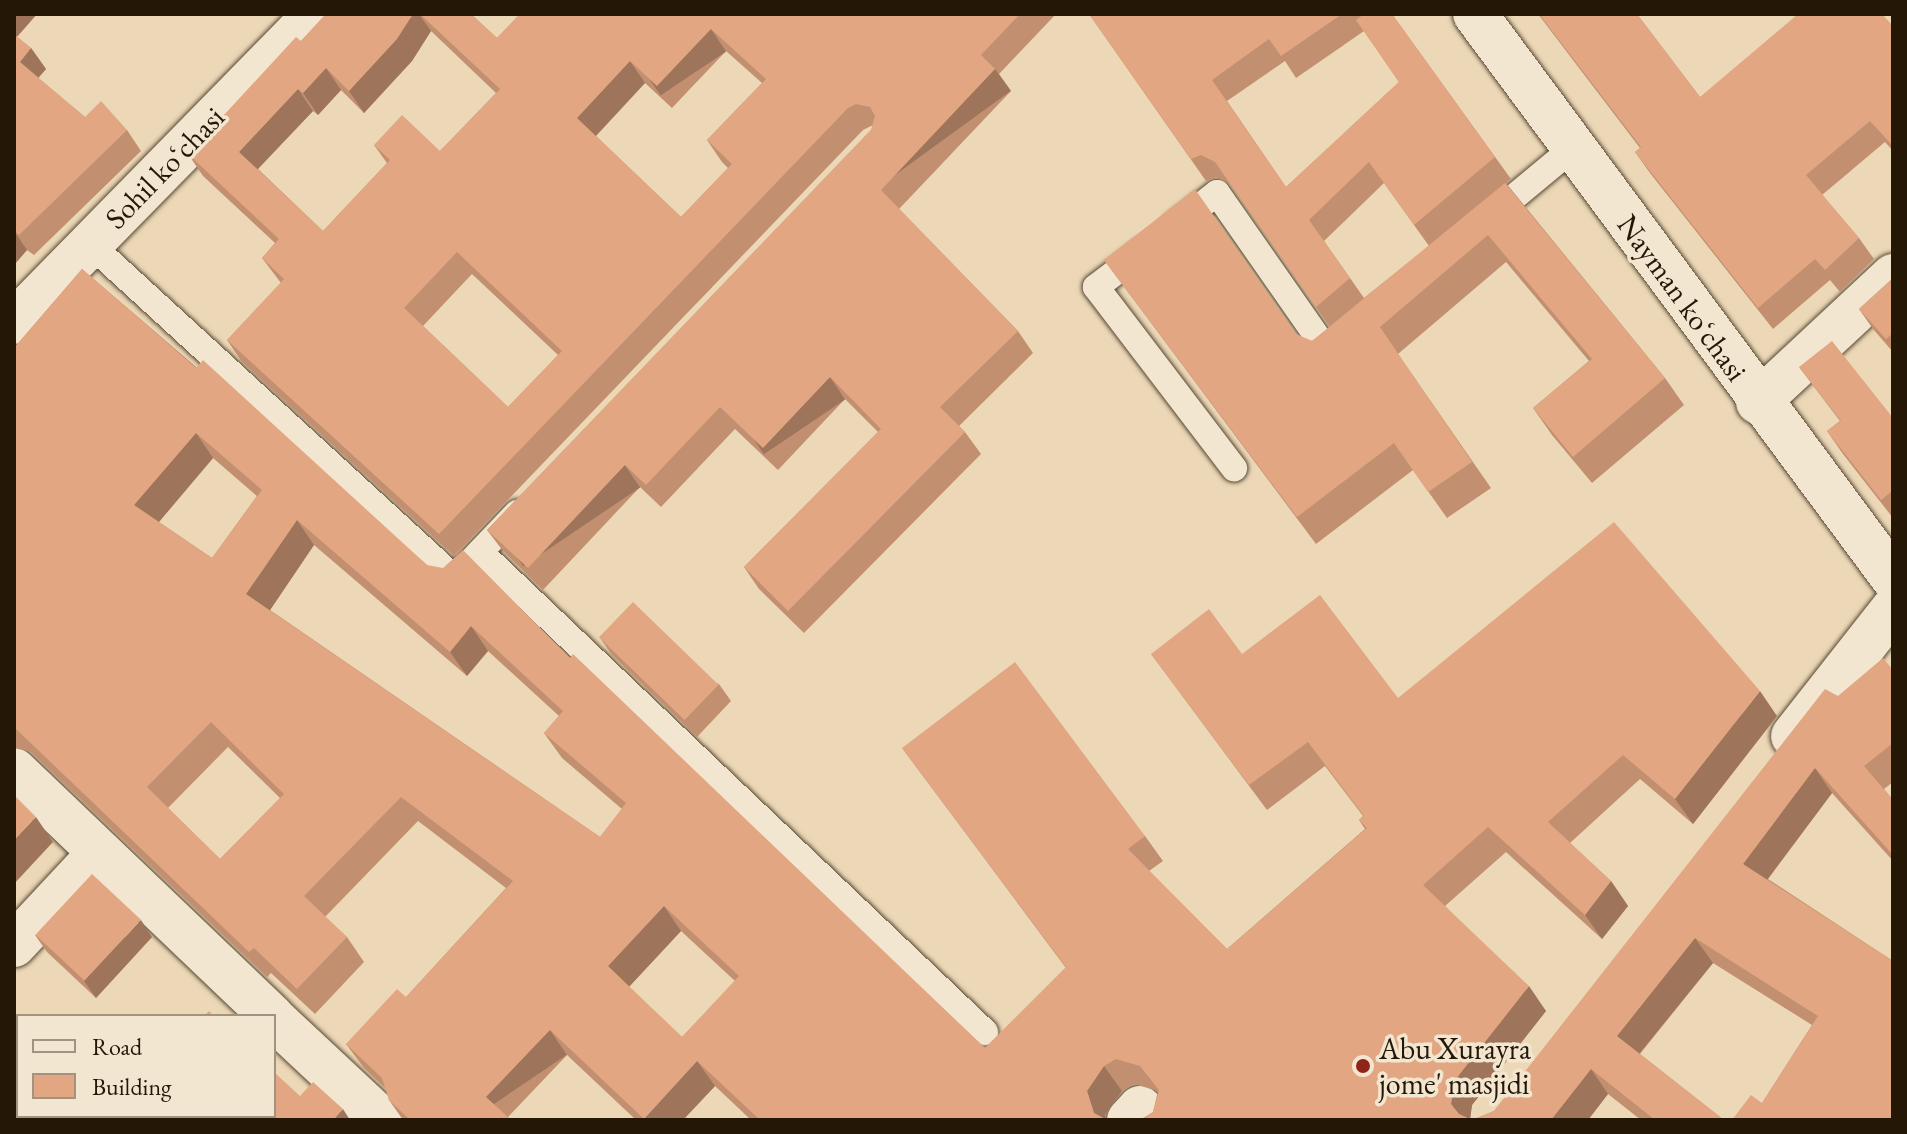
<!DOCTYPE html>
<meta charset="utf-8">
<style>
body{margin:0}
#map{position:relative;width:1907px;height:1134px;overflow:hidden;background:#ecd8b7;font-family:"EB Garamond",serif}
div>[style]{position:absolute}
[style*='--x']{left:calc(var(--x)*1px);top:calc(var(--y)*1px);width:calc(var(--w)*1px);rotate:calc(var(--a)*1deg)}
.roads{filter:drop-shadow(0 0 2px #574732) drop-shadow(0 0 2px #574732)}
.lane>*{height:26px;margin:-13px;padding:0 13px;transform-origin:13px;border-radius:13px;background:#f3e6d0}
.street>*{height:44px;margin:-22px;padding:0 22px;transform-origin:22px;border-radius:22px;background:#f3e6d0}
.secondary>*{height:44px;margin:-22px;padding:0 22px;transform-origin:22px;border-radius:22px;background:#f3e6d0}
.wall>*{inset:0;background:#c29070}
.shaded-wall>*{inset:0;background:#9e755b;transform-origin:0 0}
.building>*{inset:0;background:#e2a782;transform-origin:0 0}
.dots>*{width:22px;height:22px;translate:-50% -50%;box-sizing:border-box;border:4px solid #f3e6d0;border-radius:50%}
span{translate:-50% -50%;white-space:nowrap;text-align:center;line-height:1.15;-webkit-text-stroke:7px #f3e6d0;paint-order:stroke}
.street-label{font-size:30px;color:#251706}
.poi-label{font-size:30px;color:#251706}
.left{translate:0 -50%;text-align:left}
.frame{position:absolute;inset:0;border:16px solid #251706;pointer-events:none}
.legend{position:absolute;left:16px;top:1014px;width:260px;height:104px;box-sizing:border-box;background:#f3e6d0;border:2px solid #a1937f;margin:0;padding:10px 14px;list-style:none;font-size:24px;color:#251706}
.legend li{display:flex;align-items:center;gap:16px;height:40px}
.legend b{width:40px;border:2px solid #a1937f}
</style>
<div id="map">
<div class="roads">
<div class="lane">
<i style="--x:1490;--y:217;--w:108;--a:-39.7"></i>
<i style="--x:1176;--y:225;--w:52;--a:-38"></i>
<i style="--x:1217;--y:193;--w:194;--a:55.1"></i>
<i style="--x:1328;--y:352;--w:16;--a:-40"></i>
<i style="--x:90;--y:244;--w:495;--a:42.5"></i>
<i style="--x:455;--y:578;--w:90;--a:-46.4"></i>
<i style="--x:1142;--y:252;--w:58;--a:142.7"></i>
<i style="--x:1096;--y:287;--w:228;--a:52.7"></i>
<i style="--x:480;--y:552;--w:697;--a:43.55"></i>
</div>
<div class="street">
<i style="--x:14;--y:322;--w:431;--a:-45.6"></i>
<i style="--x:1758;--y:402;--w:185;--a:-43"></i>
<i style="--x:1793;--y:736;--w:162;--a:-51.8"></i>
<i style="--x:14;--y:770;--w:356;--a:43.7"></i>
<i style="--x:14;--y:945;--w:125;--a:-47"></i>
<i style="--x:274;--y:1019;--w:148;--a:43.1"></i>
<i style="--x:1129;--y:1120;--w:16;--a:-47"></i>
<i style="--x:1140;--y:1108;--w:17;--a:45"></i>
</div>
<div class="secondary">
<i style="--x:1475;--y:14;--w:702;--a:53.46"></i>
</div>
</div>
<div class="wall">
<i style="clip-path:polygon(14px 14px,37px 14px,17px 37px,31px 48px,46px 69px,38px 78px,85px 117px,127px 130px,141px 151px,34px 255px,27px 250px,14px 265px)"></i>
<i style="clip-path:polygon(evenodd,326px 14px,471px 14px,497px 38px,520px 14px,1056px 14px,999px 74px,1011px 91px,899px 209px,1018px 331px,1033px 353px,959px 426px,965px 432px,981px 454px,804px 633px,759px 589px,744px 567px,878px 432px,845px 399px,778px 470px,735px 429px,661px 507px,640px 487px,543px 590px,503px 551px,487px 530px,871px 130px,873px 126px,871px 126px,863px 130px,454px 556px,242px 362px,227px 340px,281px 283px,262px 258px,275px 243px,203px 176px,188px 154px,301px 41px,326px 14px,431px 31px,496px 93px,440px 151px,374px 145px,387px 163px,323px 231px,258px 169px,313px 111px,318px 115px,341px 90px,364px 113px,412px 61px,431px 31px,326px 14px,726px 51px,762px 83px,707px 140px,722px 162px,728px 168px,681px 217px,596px 136px,645px 83px,672px 108px,726px 51px,326px 14px,472px 274px,558px 355px,508px 407px,423px 326px,472px 274px)"></i>
<i style="clip-path:polygon(evenodd,1089px 14px,1392px 14px,1511px 179px,1506px 183px,1665px 378px,1684px 405px,1592px 483px,1552px 435px,1533px 408px,1589px 361px,1506px 262px,1398px 354px,1491px 488px,1447px 518px,1413px 470px,1316px 544px,1104px 260px,1312px 341px,1330px 327px,1230px 184px,1216px 177px,1206px 181px,1089px 14px,1364px 31px,1399px 82px,1286px 187px,1227px 101px,1285px 61px,1296px 78px,1364px 31px,1089px 14px,1384px 183px,1429px 246px,1364px 298px,1324px 241px,1384px 183px)"></i>
<i style="clip-path:polygon(1538px 14px,1637px 14px,1700px 97px,1893px 26px,1893px 151px,1885px 142px,1822px 195px,1859px 238px,1874px 259px,1840px 292px,1830px 280px,1773px 329px,1650px 173px,1635px 152px,1640px 148px)"></i>
<i style="clip-path:polygon(evenodd,82px 269px,427px 565px,570px 658px,985px 1048px,1066px 968px,902px 748px,1145px 836px,1163px 861px,1149px 871px,1227px 949px,1365px 829px,1359px 820px,1363px 816px,1325px 766px,1267px 810px,1151px 654px,1242px 654px,1398px 698px,1777px 716px,1693px 824px,1640px 779px,1570px 843px,1611px 881px,1628px 906px,1602px 939px,1506px 852px,1445px 906px,1546px 1011px,1472px 1105px,1470px 1119px,1472px 1120px,751px 1120px,715px 1086px,683px 1120px,636px 1120px,567px 1055px,508px 1117px,511px 1120px,403px 1120px,389px 1100px,386px 1089px,364px 1068px,346px 1044px,406px 997px,506px 888px,418px 821px,325px 917px,347px 937px,364px 962px,315px 1014px,271px 973px,267px 977px,31px 752px,14px 748px,14px 348px,82px 269px,213px 458px,257px 496px,212px 558px,159px 522px,213px 458px,82px 269px,314px 545px,467px 676px,488px 651px,559px 716px,544px 733px,562px 758px,622px 809px,600px 837px,270px 610px,314px 545px,82px 269px,228px 747px,280px 798px,220px 859px,168px 808px,228px 747px,82px 269px,681px 931px,735px 981px,682px 1037px,629px 987px,681px 931px,82px 269px,1134px 1084px,1158px 1091px,1153px 1112px,1140px 1120px,1106px 1119px,1105px 1115px,1122px 1091px,1134px 1084px)"></i>
<i style="clip-path:polygon(1893px 278px,1893px 352px,1873px 329px,1859px 309px)"></i>
<i style="clip-path:polygon(1799px 367px,1893px 418px,1893px 518px,1843px 454px,1827px 431px,1840px 421px)"></i>
<i style="clip-path:polygon(600px 638px,719px 684px,731px 701px,697px 737px,612px 655px)"></i>
<i style="clip-path:polygon(1893px 670px,1893px 782px,1884px 789px,1893px 800px,1893px 861px,1832px 793px,1768px 879px,1893px 961px,1762px 1103px,1812px 1025px,1713px 963px,1640px 1054px,1724px 1120px,1641px 1120px,1608px 1094px,1588px 1120px,1472px 1120px,1494px 1111px,1838px 696px)"></i>
<i style="clip-path:polygon(35px 935px,152px 937px,96px 998px,47px 952px)"></i>
</div>
<div class="shaded-wall">
<i style="clip-path:polygon(14px 14px,37px 14px,14px 40px)"></i>
<i style="clip-path:polygon(413px 14px,419px 14px,431px 31px,412px 61px,364px 113px,349px 91px)"></i>
<i style="left:711px;top:29px;width:27px;height:79px;rotate:56deg"></i>
<i style="clip-path:polygon(31px 48px,46px 69px,34px 83px,20px 62px)"></i>
<i style="clip-path:polygon(630px 61px,645px 83px,592px 140px,577px 118px)"></i>
<i style="clip-path:polygon(326px 68px,341px 90px,318px 115px,303px 93px)"></i>
<i style="left:995px;top:69px;width:27px;height:166px;rotate:54deg"></i>
<i style="clip-path:polygon(298px 89px,313px 111px,254px 173px,239px 152px)"></i>
<i style="clip-path:polygon(14px 231px,27px 250px,14px 265px)"></i>
<i style="left:830px;top:377px;width:27px;height:98px;rotate:56deg"></i>
<i style="clip-path:polygon(196px 433px,213px 458px,152px 530px,134px 505px)"></i>
<i style="left:625px;top:465px;width:27px;height:141px;rotate:56deg"></i>
<i style="clip-path:polygon(297px 520px,314px 545px,264px 619px,246px 594px)"></i>
<i style="clip-path:polygon(471px 626px,488px 651px,467px 676px,450px 652px)"></i>
<i style="clip-path:polygon(1760px 691px,1777px 716px,1693px 824px,1675px 799px)"></i>
<i style="clip-path:polygon(1815px 768px,1832px 793px,1761px 888px,1743px 864px)"></i>
<i style="clip-path:polygon(36px 817px,53px 842px,14px 884px,14px 840px)"></i>
<i style="clip-path:polygon(1611px 881px,1628px 906px,1602px 939px,1585px 915px)"></i>
<i style="clip-path:polygon(664px 906px,681px 931px,625px 991px,608px 966px)"></i>
<i style="clip-path:polygon(141px 920px,152px 937px,96px 998px,84px 981px)"></i>
<i style="clip-path:polygon(1695px 938px,1713px 963px,1634px 1060px,1617px 1036px)"></i>
<i style="clip-path:polygon(1529px 986px,1546px 1011px,1472px 1105px,1470px 1120px,1463px 1120px,1451px 1104px,1455px 1080px)"></i>
<i style="left:550px;top:1030px;width:30px;height:93px;rotate:56deg"></i>
<i style="clip-path:polygon(697px 1061px,715px 1086px,683px 1120px,645px 1120px,644px 1119px)"></i>
<i style="clip-path:polygon(14px 1064px,18px 1070px,18px 1086px,14px 1090px)"></i>
<i style="clip-path:polygon(1104px 1066px,1122px 1091px,1105px 1115px,1106px 1120px,1094px 1113px,1087px 1091px)"></i>
<i style="clip-path:polygon(1591px 1069px,1608px 1094px,1588px 1120px,1551px 1120px)"></i>
<i style="clip-path:polygon(343px 1109px,350px 1120px,333px 1120px)"></i>
</div>
<div class="building">
<i style="clip-path:polygon(evenodd,326px 14px,413px 14px,397px 39px,349px 91px,326px 68px,303px 93px,298px 89px,239px 152px,323px 231px,390px 160px,374px 145px,402px 115px,440px 151px,500px 89px,420px 14px,471px 14px,497px 38px,520px 14px,1020px 14px,981px 55px,995px 69px,881px 190px,1018px 331px,940px 407px,965px 432px,788px 611px,744px 567px,881px 429px,830px 377px,763px 448px,720px 407px,646px 485px,625px 465px,528px 568px,487px 530px,871px 130px,875px 116px,870px 107px,856px 104px,848px 108px,439px 534px,227px 340px,284px 279px,262px 258px,279px 239px,188px 154px,296px 37px,301px 41px,326px 14px,711px 29px,766px 79px,707px 140px,732px 164px,681px 217px,577px 118px,630px 61px,657px 86px,711px 29px,326px 14px,457px 252px,562px 351px,508px 407px,404px 308px,457px 252px)"></i>
<i style="clip-path:polygon(1089px 14px,1342px 14px,1281px 56px,1269px 39px,1212px 80px,1286px 187px,1399px 82px,1356px 20px,1364px 14px,1392px 14px,1495px 157px,1414px 225px,1369px 162px,1309px 220px,1350px 278px,1316px 307px,1215px 162px,1201px 155px,1191px 159px)"></i>
<i style="clip-path:polygon(1539px 14px,1637px 14px,1700px 97px,1798px 14px,1882px 14px,1893px 26px,1893px 146px,1870px 121px,1806px 175px,1859px 238px,1825px 270px,1815px 259px,1758px 308px,1635px 152px,1641px 147px)"></i>
<i style="clip-path:polygon(14px 34px,31px 48px,20px 62px,85px 117px,101px 101px,127px 130px,19px 235px,14px 230px)"></i>
<i style="clip-path:polygon(1505px 183px,1665px 378px,1573px 457px,1533px 408px,1592px 359px,1488px 235px,1380px 327px,1472px 462px,1428px 492px,1394px 443px,1297px 517px,1104px 260px,1195px 189px,1296px 334px,1312px 341px)"></i>
<i style="clip-path:polygon(evenodd,82px 269px,196px 368px,203px 360px,427px 565px,443px 568px,463px 550px,570px 658px,573px 654px,985px 1048px,1066px 967px,902px 748px,1015px 662px,1145px 836px,1128px 849px,1227px 949px,1367px 828px,1359px 820px,1364px 816px,1308px 742px,1249px 785px,1151px 654px,1209px 609px,1242px 654px,1320px 595px,1398px 698px,1614px 522px,1760px 691px,1675px 799px,1623px 755px,1548px 822px,1611px 881px,1585px 915px,1488px 827px,1423px 885px,1529px 986px,1455px 1080px,1451px 1104px,1459px 1114px,1472px 1120px,760px 1120px,697px 1061px,644px 1119px,550px 1030px,486px 1097px,511px 1120px,410px 1120px,389px 1100px,382px 1078px,346px 1044px,397px 989px,406px 997px,513px 881px,401px 797px,304px 896px,347px 937px,297px 989px,254px 948px,249px 952px,14px 727px,14px 348px,82px 269px,196px 433px,262px 490px,212px 558px,134px 505px,196px 433px,82px 269px,297px 520px,450px 652px,471px 626px,563px 711px,544px 733px,626px 803px,600px 837px,246px 594px,297px 520px,82px 269px,211px 722px,284px 794px,220px 859px,147px 787px,211px 722px,82px 269px,664px 906px,739px 976px,682px 1037px,608px 966px,664px 906px,82px 269px,1116px 1059px,1140px 1066px,1159px 1090px,1153px 1112px,1140px 1120px,1107px 1120px,1094px 1113px,1087px 1091px,1104px 1066px,1116px 1059px)"></i>
<i style="clip-path:polygon(1893px 278px,1893px 333px,1886px 339px,1859px 309px)"></i>
<i style="clip-path:polygon(1832px 341px,1893px 418px,1893px 492px,1892px 491px,1881px 500px,1827px 431px,1841px 421px,1799px 367px)"></i>
<i style="left:633px;top:602px;width:119px;height:49px;rotate:44deg"></i>
<i style="clip-path:polygon(1883px 658px,1893px 670px,1893px 743px,1864px 766px,1893px 800px,1893px 855px,1815px 768px,1743px 864px,1893px 961px,1893px 1120px,1732px 1120px,1751px 1095px,1762px 1103px,1818px 1016px,1695px 938px,1617px 1036px,1724px 1120px,1655px 1120px,1591px 1069px,1551px 1120px,1472px 1120px,1494px 1111px,1825px 689px,1838px 696px)"></i>
<i style="clip-path:polygon(14px 795px,36px 817px,14px 840px)"></i>
<i style="left:92px;top:874px;width:67px;height:83px;rotate:43deg"></i>
<i style="clip-path:polygon(209px 1011px,214px 1016px,204px 1016px)"></i>
<i style="clip-path:polygon(274px 1072px,300px 1096px,313px 1082px,343px 1109px,333px 1120px,107px 1120px,111px 1116px,274px 1116px)"></i>
</div>
<div class="dots">
<i style="left:1363px;top:1066px;background:#8f2418"></i>
</div>
<div class="street-label">
<span style="left:165px;top:168px;rotate:-46deg">Sohil koʻchasi</span>
<span style="left:1682px;top:298px;rotate:54deg">Nayman koʻchasi</span>
</div>
<div class="poi-label">
<span class="left" style="left:1379px;top:1066px">Abu Xurayra<br>jome' masjidi</span>
</div>
<div class="frame"></div>
<ul class="legend">
<li><b style="height:10px;background:#f3e6d0"></b>Road</li>
<li><b style="height:22px;background:#e2a782"></b>Building</li>
</ul>
</div>
